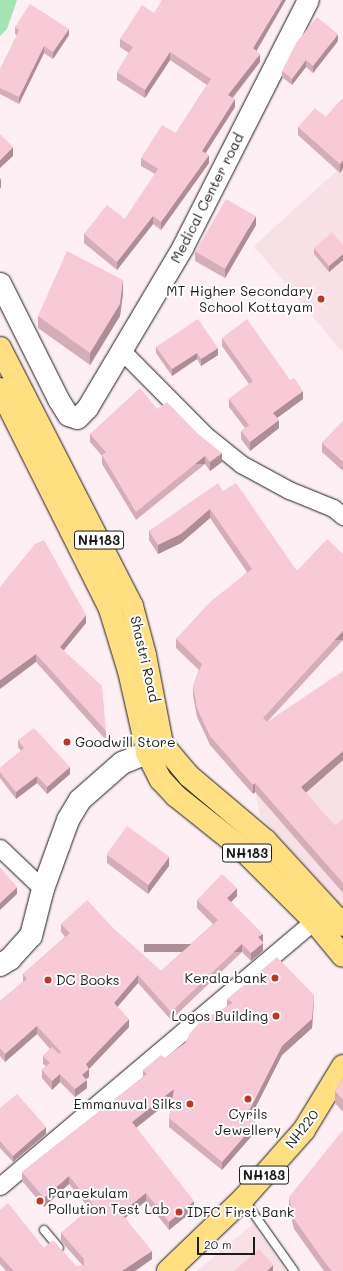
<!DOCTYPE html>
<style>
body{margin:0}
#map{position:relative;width:343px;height:1271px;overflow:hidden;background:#fdeff3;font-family:Mali,sans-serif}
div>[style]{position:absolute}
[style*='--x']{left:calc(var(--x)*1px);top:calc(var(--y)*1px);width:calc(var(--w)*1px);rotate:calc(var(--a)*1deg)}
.built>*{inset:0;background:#f8e0e7}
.green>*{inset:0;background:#a2e5b0}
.roads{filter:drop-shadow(0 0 1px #1c1c1c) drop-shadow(0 0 1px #1c1c1c)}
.service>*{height:8px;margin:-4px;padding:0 4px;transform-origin:4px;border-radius:4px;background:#fff}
.minor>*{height:17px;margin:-8.5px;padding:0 8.5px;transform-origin:8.5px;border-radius:8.5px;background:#fff}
.tertiary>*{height:21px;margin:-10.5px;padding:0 10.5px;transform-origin:10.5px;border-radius:10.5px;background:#fff}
.secondary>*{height:22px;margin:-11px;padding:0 11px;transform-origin:11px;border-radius:11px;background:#fff}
.trunk>*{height:22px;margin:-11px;padding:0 11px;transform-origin:11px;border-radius:11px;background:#ffdf80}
.wall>*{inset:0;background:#d5adb9}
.shaded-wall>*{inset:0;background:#ae8d96;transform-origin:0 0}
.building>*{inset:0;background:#f8c9d7;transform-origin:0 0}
.dots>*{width:11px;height:11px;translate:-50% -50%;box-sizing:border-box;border:2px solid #fff;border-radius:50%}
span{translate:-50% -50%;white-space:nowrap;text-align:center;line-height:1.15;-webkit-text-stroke:4px #fff;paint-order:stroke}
.shield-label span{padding:1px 3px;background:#fff;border:1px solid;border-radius:3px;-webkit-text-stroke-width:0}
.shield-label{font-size:13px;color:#1c1c1c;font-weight:700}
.street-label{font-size:14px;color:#1c1c1c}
.poi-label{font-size:14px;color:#1c1c1c}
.right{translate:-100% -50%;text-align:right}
.left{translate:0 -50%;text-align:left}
.scale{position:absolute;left:197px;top:1237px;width:58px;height:18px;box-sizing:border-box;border:2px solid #1c1c1c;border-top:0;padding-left:5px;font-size:12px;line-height:14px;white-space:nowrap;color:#1c1c1c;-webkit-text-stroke:3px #fff;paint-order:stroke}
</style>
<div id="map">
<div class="built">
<i style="clip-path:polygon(343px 165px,343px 353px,254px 246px)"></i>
<i style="clip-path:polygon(343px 718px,343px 907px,260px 816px,256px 795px)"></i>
<i style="clip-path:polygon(253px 1224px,286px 1271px,197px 1271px)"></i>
</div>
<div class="green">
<i style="clip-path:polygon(0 0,17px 0,7px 29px,0 36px)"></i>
</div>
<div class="roads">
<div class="service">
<i style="--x:244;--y:1200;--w:87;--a:54.8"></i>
<i style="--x:44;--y:1230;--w:23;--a:50"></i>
</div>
<div class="minor">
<i style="--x:120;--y:349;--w:120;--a:45.3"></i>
<i style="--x:204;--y:434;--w:48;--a:39"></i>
<i style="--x:241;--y:464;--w:55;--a:28.4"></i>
<i style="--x:289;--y:490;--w:48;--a:22.2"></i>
<i style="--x:333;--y:508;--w:13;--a:39"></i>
<i style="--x:0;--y:848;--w:59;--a:43.6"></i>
<i style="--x:0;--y:1186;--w:411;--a:-40.2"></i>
</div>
<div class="tertiary">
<i style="--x:0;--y:283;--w:130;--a:63.4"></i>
<i style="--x:58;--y:399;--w:19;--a:58"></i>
<i style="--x:68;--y:415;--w:9;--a:18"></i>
<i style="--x:77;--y:418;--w:14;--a:-45"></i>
<i style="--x:87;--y:408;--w:188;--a:-59.3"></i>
<i style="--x:183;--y:246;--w:276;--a:-63.1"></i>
</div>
<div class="secondary">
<i style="--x:0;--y:965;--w:12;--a:-31"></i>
<i style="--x:10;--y:959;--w:31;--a:-48"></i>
<i style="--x:31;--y:936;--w:49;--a:-75.7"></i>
<i style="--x:43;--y:889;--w:47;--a:-70"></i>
<i style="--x:59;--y:845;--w:27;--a:-70"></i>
<i style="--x:68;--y:820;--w:23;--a:-59"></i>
<i style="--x:80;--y:800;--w:56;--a:-41.4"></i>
<i style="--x:122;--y:763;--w:27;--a:-22"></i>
</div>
<div class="trunk">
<i style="--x:0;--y:348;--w:290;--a:62.9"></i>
<i style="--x:132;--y:606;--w:51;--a:75.1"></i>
<i style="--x:145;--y:655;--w:91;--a:79.2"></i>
<i style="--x:162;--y:744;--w:42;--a:49.8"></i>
<i style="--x:189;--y:776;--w:101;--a:40.2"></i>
<i style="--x:266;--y:841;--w:114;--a:47.5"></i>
<i style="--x:0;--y:389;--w:246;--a:63.4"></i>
<i style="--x:110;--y:609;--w:65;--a:73"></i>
<i style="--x:129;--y:671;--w:81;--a:77.2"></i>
<i style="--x:155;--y:741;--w:7;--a:146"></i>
<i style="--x:149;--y:745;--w:8;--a:104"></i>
<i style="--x:147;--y:753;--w:30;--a:63"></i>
<i style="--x:161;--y:780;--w:22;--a:47"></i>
<i style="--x:176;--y:796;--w:82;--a:38.6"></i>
<i style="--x:240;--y:847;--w:105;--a:45"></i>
<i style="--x:314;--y:921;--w:45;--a:50.4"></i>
<i style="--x:168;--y:1271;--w:104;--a:-43.8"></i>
<i style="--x:243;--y:1199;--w:92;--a:-48.5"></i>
<i style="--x:304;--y:1130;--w:75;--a:-58.6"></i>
</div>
</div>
<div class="wall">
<i style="clip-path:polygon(154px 13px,256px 51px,260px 62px,233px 98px,235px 107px,205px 153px,209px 163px,161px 230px,153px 224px,117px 270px,84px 243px,84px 234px,125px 219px,155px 174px,141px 166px,141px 158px,176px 133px,207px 85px,170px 60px,145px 98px,117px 80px,117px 72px,129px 53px,120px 47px,120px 39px)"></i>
<i style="clip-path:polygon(15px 27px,69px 35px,53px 59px,44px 53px,19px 104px,0 94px,0 70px,17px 35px,15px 34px)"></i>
<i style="clip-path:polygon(338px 41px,313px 73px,306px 67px,292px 85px,282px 77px,282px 71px)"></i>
<i style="clip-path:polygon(343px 98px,340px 173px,298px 135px,298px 127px,326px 117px)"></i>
<i style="clip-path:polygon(256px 225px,225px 278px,195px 261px,195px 252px)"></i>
<i style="clip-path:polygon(343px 245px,343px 260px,329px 272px,314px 254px,314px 248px)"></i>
<i style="clip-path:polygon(123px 293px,120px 316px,90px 365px,38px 328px,38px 316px)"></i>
<i style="clip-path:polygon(222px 338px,303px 399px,277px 418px,279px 428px,250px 451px,241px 439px,241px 431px,245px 428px,229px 407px,229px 399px,249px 384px,222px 346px)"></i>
<i style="clip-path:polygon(156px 347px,218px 355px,201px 366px,197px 359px,172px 376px,156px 353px)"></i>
<i style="clip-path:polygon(157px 409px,222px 462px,210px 471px,205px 464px,136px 520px,102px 464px,102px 456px,90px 442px,90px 434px)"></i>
<i style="clip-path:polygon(343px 421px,343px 471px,322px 452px,322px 443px)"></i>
<i style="clip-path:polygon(223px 491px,297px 571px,343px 554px,343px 640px,267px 722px,343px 760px,305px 793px,335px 826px,343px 819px,343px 893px,255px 792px,253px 794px,210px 745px,197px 717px,193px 695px,193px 686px,199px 670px,176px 648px,176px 639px,247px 572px,210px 518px,181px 543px,158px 554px,149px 540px,149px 531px)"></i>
<i style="clip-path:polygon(0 587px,86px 623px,63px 650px,106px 731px,106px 740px,36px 662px)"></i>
<i style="clip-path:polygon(18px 740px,70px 774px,47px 794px,37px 783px,16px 799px,0 778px,0 768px,21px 751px,18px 747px)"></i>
<i style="clip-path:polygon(107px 855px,169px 866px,148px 894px,107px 863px)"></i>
<i style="clip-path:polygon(237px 896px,231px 902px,263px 942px,263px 951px,251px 961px,242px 952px,171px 1020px,138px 983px,117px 1007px,129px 1027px,89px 1069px,89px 1077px,86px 1079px,87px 1088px,75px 1097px,60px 1082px,52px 1090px,42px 1078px,42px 1070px,46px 1066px,43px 1064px,43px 1056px,50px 1049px,37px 1034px,5px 1062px,0 1056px,0 1001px,23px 982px,23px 974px,65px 937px,61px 932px,61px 924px,116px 931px,161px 971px,213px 924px,197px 908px,197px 900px)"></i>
<i style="clip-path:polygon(227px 999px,314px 1004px,312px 1028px,282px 1055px,250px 1118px,256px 1131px,222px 1170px,169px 1127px,169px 1118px,173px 1099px,136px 1128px,194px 1210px,169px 1230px,146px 1201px,125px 1218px,152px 1259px,135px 1271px,6px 1271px,0 1264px,0 1210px,44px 1248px,76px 1266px,83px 1266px,61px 1241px,61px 1233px,90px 1209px,69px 1184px,44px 1207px,22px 1181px,22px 1172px,143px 1077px,143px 1070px,165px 1058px,185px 1043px,227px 1006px)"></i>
<i style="clip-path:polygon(343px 1078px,343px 1112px,335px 1103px,335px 1091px)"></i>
<i style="clip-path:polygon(0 1108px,46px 1134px,13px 1162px,0 1148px)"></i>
<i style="clip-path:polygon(289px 1197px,343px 1271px,324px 1271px,294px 1229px,289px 1207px)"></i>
</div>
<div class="shaded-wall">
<i style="clip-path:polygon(282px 0,286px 0,253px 57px,253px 48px)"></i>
<i style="clip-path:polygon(69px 29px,69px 35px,53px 59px,53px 52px)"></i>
<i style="clip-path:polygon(338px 34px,338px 41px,313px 73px,313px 66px)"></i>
<i style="clip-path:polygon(44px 46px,44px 53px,19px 104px,19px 97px)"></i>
<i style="clip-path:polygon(170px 52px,170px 60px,145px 98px,145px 90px)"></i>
<i style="clip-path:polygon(260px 54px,260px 62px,228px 103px,228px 95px)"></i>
<i style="clip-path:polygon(306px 60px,306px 67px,292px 85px,292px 79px)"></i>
<i style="clip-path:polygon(235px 99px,235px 107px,202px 159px,202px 151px)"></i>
<i style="clip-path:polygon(13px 147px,13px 156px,0 168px,0 160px)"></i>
<i style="clip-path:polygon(209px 155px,209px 163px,161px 230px,161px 222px)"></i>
<i style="clip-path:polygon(343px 160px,343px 169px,340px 173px,340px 164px)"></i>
<i style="clip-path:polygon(1px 178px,1px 187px,0 189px,0 180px)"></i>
<i style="clip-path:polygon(153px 216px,153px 224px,117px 270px,117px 262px)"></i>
<i style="clip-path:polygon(256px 216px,256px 225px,225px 278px,225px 269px)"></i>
<i style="clip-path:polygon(343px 254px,343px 260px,329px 272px,329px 266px)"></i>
<i style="clip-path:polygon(123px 280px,123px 293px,120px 316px,90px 365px,90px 353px)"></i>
<i style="clip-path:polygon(218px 348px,218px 355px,201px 366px,201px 359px)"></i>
<i style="clip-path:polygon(197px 353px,197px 359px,172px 376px,172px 369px)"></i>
<i style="clip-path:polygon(303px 391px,303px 399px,273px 421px,273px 413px)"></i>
<i style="clip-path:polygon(279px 420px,279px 428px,250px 451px,250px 442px)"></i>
<i style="clip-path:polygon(222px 453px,222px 462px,210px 471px,210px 462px)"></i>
<i style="left:205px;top:456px;width:8px;height:89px;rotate:90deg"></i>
<i style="clip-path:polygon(210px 509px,210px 518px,181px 543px,158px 554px,158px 545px)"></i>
<i style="clip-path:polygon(86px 615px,86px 623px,60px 655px,60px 647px)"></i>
<i style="left:343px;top:631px;width:9px;height:118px;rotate:90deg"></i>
<i style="clip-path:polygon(36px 654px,36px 662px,0 689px,0 680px)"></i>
<i style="clip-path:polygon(343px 751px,343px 760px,301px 797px,301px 787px)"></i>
<i style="clip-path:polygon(70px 767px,70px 774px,47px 794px,47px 787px)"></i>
<i style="clip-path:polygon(37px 776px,37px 783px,16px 799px,16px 792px)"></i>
<i style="clip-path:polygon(255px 783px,255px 792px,253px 794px,253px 785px)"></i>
<i style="clip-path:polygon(169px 857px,169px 866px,148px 894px,148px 886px)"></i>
<i style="clip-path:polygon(17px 887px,17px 894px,0 910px,0 903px)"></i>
<i style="clip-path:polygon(237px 888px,237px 896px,227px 906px,227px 898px)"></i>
<i style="clip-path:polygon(263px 934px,263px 942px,258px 937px)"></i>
<i style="clip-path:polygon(263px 943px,263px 951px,251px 961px,251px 953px)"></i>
<i style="left:242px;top:944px;width:8px;height:98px;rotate:90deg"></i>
<i style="clip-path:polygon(138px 975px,138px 983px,114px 1011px,114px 1003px)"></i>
<i style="clip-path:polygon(314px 995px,312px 1028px,282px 1055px,247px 1124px,247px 1115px,282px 1046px)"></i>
<i style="clip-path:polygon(129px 1019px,129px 1027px,88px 1070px,89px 1069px,89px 1077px,82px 1083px,87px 1080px,87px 1088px,75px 1097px,75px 1089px,82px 1075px,86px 1064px)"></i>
<i style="clip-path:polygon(37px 1026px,37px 1034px,5px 1062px,5px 1054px)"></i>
<i style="clip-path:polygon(60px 1074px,60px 1082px,52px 1090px,52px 1081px)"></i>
<i style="clip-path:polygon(174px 1089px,174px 1097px,132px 1131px,132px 1122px)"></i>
<i style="clip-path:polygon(256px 1123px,256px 1131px,222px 1170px,222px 1162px)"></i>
<i style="clip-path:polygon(46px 1127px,46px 1134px,13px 1162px,13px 1156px)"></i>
<i style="clip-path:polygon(69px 1176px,69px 1184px,44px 1207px,44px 1198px)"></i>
<i style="clip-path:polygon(146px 1193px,146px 1201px,121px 1221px,121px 1213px)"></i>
<i style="clip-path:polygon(194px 1201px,194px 1210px,169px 1230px,169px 1222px)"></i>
<i style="clip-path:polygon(152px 1251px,152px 1259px,135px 1271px,122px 1271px)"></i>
<i style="clip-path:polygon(273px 1265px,273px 1271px,267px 1271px)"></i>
</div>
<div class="building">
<i style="clip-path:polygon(162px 0,282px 0,253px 48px,260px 54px,228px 95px,235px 99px,202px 151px,209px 155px,161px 222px,153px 216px,117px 262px,84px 234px,107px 205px,125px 219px,158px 169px,141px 158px,162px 125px,176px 133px,211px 79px,170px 52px,145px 90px,117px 72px,133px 47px,120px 39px,142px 5px,154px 13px)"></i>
<i style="clip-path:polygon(30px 4px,69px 29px,53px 52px,44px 46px,19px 97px,0 88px,0 70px,19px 30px,15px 27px)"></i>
<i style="clip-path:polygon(317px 17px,338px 34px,313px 66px,306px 60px,292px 79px,282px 71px,296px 43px)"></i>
<i style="clip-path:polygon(343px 98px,343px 160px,340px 164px,298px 127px,315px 108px,326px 117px)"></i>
<i style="clip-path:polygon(0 134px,13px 147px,0 160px)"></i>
<i style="left:226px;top:199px;width:34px;height:61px;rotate:30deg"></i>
<i style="clip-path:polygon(332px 232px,343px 245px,343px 254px,329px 266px,314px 248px)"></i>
<i style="clip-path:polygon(67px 251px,123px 280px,120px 304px,90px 353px,38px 316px)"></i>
<i style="clip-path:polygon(198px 319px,218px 348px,201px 359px,197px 353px,172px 369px,156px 347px)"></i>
<i style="clip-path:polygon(247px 319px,290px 380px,294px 378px,303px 391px,273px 413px,279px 420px,250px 442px,241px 431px,249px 425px,229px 399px,253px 381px,222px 338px)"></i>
<i style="clip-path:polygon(140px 388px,157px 409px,167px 402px,197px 433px,222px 453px,210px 462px,205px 456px,136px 512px,102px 455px,106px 452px,90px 434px)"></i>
<i style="clip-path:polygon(343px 421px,343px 462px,322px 443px)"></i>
<i style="clip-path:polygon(218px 483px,223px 491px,236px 483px,297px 571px,327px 539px,343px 554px,343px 631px,263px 718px,267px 722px,343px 671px,343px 751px,301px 787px,335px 826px,343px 819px,343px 883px,255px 783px,253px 785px,210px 736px,197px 708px,193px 686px,202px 664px,176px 639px,211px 601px,252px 569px,210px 509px,181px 534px,158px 545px,149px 531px)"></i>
<i style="clip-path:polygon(44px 540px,86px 615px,60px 647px,102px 686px,106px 731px,36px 654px,0 680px,0 587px,35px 544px)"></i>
<i style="clip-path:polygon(34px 728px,70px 767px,47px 787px,37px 776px,16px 792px,0 772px,0 768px,24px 748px,18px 740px)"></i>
<i style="left:127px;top:826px;width:52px;height:35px;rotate:36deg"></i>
<i style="clip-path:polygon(0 867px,17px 887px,0 903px)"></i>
<i style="clip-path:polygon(222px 874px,237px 888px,227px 898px,263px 934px,258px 937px,263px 943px,251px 953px,242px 944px,171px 1012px,138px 975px,114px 1003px,129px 1019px,86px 1064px,89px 1069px,82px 1075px,87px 1080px,75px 1089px,60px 1074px,52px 1081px,42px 1070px,50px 1063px,43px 1056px,52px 1047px,59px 1054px,61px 1052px,37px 1026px,5px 1054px,0 1048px,0 1001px,27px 979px,23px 974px,70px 933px,61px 924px,87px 900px,116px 931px,161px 971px,218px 920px,197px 900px)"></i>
<i style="clip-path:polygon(277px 957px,314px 995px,312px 1019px,282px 1046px,247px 1115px,256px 1123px,222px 1162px,169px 1118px,174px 1089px,132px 1122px,194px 1201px,169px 1222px,146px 1193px,121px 1213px,152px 1251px,122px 1271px,14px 1271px,0 1256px,0 1210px,8px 1203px,44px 1248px,53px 1240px,76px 1266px,84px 1266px,84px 1259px,61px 1233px,94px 1206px,69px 1176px,44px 1198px,22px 1172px,147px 1074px,143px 1070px,161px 1055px,165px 1058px,185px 1043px,190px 1033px,202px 1020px,233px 1003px,227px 999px)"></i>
<i style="clip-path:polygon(343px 1078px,343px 1100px,335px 1091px)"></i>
<i style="clip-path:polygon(17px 1094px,46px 1127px,13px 1156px,0 1141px,0 1108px)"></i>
<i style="clip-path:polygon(343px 1130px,343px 1271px,332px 1271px,326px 1264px,294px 1219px,289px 1197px)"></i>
<i style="clip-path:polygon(259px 1249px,273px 1265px,267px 1271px,234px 1271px)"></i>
</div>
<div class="dots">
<i style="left:321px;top:299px;background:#c8321e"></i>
<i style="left:67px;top:742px;background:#c8321e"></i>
<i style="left:275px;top:978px;background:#c8321e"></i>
<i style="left:48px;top:980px;background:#c8321e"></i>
<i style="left:276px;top:1016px;background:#c8321e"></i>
<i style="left:248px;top:1099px;background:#c8321e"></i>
<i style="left:190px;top:1104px;background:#c8321e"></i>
<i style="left:40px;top:1201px;background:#c8321e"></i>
<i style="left:179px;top:1212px;background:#c8321e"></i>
</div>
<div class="shield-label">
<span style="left:99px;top:540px">NH183</span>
<span style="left:247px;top:853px">NH183</span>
<span style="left:264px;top:1175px">NH183</span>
</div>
<div class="street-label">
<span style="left:207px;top:198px;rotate:-63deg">Medical Center road</span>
<span style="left:145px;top:659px;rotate:77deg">Shastri Road</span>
<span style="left:302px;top:1129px;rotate:-52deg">NH220</span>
</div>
<div class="poi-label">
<span class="right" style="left:313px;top:299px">MT Higher Secondary<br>School Kottayam</span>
<span class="left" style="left:75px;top:742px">Goodwill Store</span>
<span class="right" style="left:267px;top:978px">Kerala bank</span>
<span class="left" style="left:56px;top:980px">DC Books</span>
<span class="right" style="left:268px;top:1016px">Logos Building</span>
<span class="right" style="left:182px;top:1104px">Emmanuval Silks</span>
<span style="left:248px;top:1122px">Cyrils<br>Jewellery</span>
<span class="left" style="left:48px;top:1201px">Paraekulam<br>Pollution Test Lab</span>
<span class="left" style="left:187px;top:1212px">IDFC First Bank</span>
</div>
<div class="scale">20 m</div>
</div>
